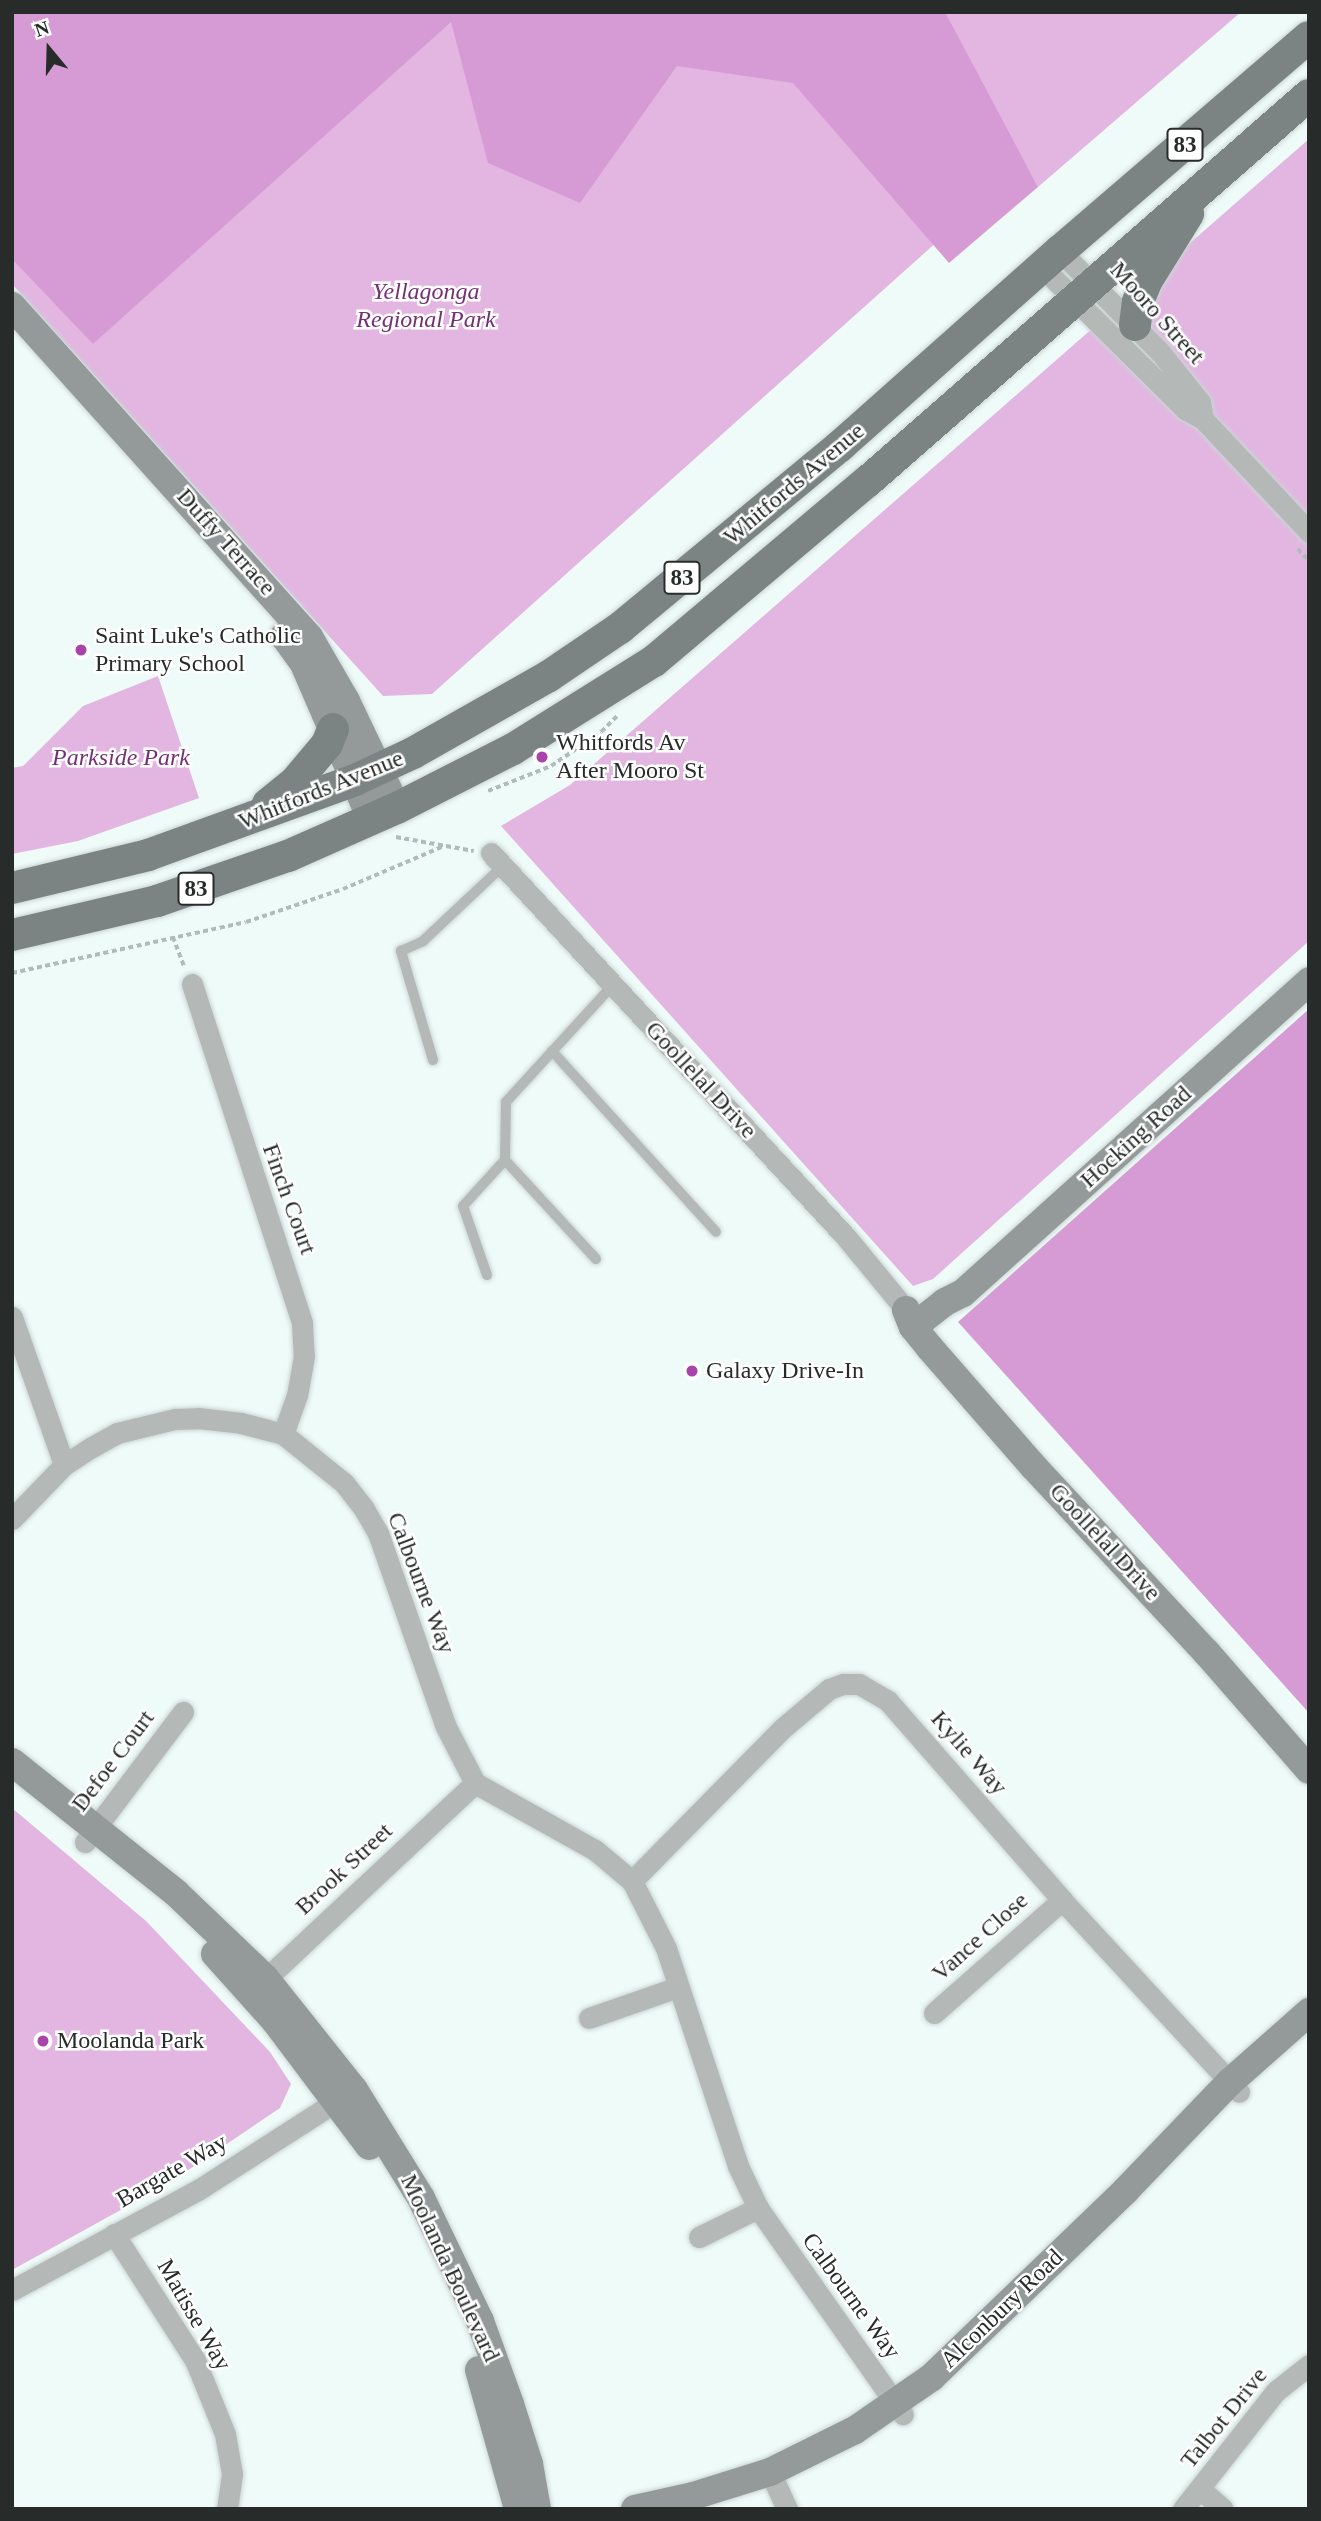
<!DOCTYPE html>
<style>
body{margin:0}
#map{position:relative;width:1321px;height:2521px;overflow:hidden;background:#effbf9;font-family:"Times New Roman",serif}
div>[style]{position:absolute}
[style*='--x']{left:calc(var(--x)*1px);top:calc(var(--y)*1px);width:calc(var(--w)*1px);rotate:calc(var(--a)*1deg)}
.green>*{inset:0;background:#e2b6e1}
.forest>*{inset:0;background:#d69bd4}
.path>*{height:3.5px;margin-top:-1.75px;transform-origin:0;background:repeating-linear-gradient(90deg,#b1bbb9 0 5px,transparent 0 8.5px)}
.roads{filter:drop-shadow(0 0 2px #cbd6d4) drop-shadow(0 0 2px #cbd6d4)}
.lane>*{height:10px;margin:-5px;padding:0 5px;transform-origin:5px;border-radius:5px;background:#b4b9b8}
.street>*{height:21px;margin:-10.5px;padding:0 10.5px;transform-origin:10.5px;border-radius:10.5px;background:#b4b9b8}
.secondary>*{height:28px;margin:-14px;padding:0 14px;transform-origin:14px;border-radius:14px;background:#939a99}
.primary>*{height:32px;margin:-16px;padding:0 16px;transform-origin:16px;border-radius:16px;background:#7b8483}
.dots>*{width:19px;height:19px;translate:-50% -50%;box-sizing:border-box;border:4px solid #fff;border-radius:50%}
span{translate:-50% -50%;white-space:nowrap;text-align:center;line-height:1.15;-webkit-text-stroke:5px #fff;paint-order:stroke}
.shield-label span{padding:2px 5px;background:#fff;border:2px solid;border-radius:5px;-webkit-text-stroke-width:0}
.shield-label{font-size:23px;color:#272c2b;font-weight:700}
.park-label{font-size:24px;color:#753075;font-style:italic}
.street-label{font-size:24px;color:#272c2b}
.poi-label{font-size:24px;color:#272c2b}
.left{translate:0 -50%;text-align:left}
.frame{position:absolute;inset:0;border:14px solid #272c2b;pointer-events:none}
.north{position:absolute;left:14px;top:14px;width:70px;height:70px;-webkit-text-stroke:5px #fff;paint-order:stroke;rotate:341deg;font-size:19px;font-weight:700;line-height:28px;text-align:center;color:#272c2b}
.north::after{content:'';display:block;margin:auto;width:24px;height:32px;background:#272c2b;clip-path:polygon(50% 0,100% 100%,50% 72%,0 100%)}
</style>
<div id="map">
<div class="green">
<i style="clip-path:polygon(12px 12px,1241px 12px,1038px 187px,1025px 163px,432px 694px,383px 696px,12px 284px)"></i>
<i style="clip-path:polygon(1309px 139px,1309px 941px,933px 1279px,913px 1286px,501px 826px,570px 785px)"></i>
<i style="clip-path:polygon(158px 676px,199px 798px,78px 841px,12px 854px,12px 768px,23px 766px,83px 706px)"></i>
<i style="clip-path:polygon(12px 1808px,146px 1921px,270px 2052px,291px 2084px,280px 2108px,166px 2185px,12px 2270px)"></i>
</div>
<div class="forest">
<i style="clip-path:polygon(12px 12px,945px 12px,1038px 187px,949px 263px,793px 83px,677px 66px,580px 203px,488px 163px,451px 22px,93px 344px,12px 259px)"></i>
<i style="clip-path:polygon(1309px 1009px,1309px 1713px,958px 1322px)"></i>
</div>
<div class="path">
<i style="--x:1298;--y:549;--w:16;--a:47"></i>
<i style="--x:488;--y:791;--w:68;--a:-21.6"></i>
<i style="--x:551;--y:766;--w:60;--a:-34.2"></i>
<i style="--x:601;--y:732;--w:25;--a:-45"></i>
<i style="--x:396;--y:837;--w:79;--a:10.2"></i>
<i style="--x:173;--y:937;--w:33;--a:69"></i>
<i style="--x:12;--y:973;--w:239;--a:-12.3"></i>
<i style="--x:246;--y:922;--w:102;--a:-18.8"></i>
<i style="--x:343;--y:889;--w:110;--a:-23.1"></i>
</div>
<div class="roads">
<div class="lane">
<i style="--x:552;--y:1051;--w:244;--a:47.8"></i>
<i style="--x:433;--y:1060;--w:114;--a:-106.4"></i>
<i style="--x:401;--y:951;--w:24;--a:-24"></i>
<i style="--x:423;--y:941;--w:110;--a:-43.2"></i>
<i style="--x:596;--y:1259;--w:134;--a:-132.6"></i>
<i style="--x:505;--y:1160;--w:58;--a:-89"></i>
<i style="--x:506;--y:1102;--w:159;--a:-47.6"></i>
<i style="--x:487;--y:1275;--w:73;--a:-109.2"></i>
<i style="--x:463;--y:1206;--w:62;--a:-47.6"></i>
</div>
<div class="street">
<i style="--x:1060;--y:251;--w:142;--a:45.3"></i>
<i style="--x:1160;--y:352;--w:64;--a:51.3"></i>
<i style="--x:1200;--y:402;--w:17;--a:80"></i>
<i style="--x:1042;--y:267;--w:202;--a:44.8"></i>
<i style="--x:1185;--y:409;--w:21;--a:29"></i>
<i style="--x:1203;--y:419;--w:155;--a:46.8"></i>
<i style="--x:491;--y:853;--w:523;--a:47.25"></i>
<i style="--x:846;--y:1237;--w:94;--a:50.6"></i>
<i style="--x:192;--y:984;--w:356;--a:72"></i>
<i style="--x:302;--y:1323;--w:33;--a:87"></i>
<i style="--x:304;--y:1356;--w:40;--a:100"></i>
<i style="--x:297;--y:1395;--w:41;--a:109.7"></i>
<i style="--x:12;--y:1317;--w:157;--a:70.6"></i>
<i style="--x:12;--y:1519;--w:75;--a:-46.1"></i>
<i style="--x:64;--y:1465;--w:33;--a:-33"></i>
<i style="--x:92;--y:1447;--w:29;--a:-29"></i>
<i style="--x:117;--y:1433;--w:60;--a:-13.6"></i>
<i style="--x:175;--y:1419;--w:23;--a:-2"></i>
<i style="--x:198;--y:1418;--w:43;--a:6.6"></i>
<i style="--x:241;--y:1423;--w:43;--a:14.7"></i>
<i style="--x:283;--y:1434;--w:78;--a:38.8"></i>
<i style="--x:344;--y:1483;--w:33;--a:52"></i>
<i style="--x:364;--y:1509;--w:28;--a:60"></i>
<i style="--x:378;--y:1533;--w:206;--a:70.7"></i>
<i style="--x:446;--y:1727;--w:63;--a:62.6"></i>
<i style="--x:475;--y:1783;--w:137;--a:29.2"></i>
<i style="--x:595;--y:1850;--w:48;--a:40"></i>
<i style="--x:632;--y:1881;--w:75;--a:63.1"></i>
<i style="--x:666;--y:1948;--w:230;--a:71.7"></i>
<i style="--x:738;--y:2166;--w:47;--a:64.5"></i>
<i style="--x:758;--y:2208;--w:252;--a:54.9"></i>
<i style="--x:85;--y:1842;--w:163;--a:-53"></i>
<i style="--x:632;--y:1881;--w:216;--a:-45.4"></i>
<i style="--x:784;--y:1727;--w:59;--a:-40.2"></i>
<i style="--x:829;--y:1689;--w:15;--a:-20"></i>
<i style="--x:843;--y:1684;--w:16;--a:0"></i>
<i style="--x:859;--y:1684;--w:34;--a:30"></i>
<i style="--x:888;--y:1701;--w:264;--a:48.8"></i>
<i style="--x:1062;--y:1900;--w:261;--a:47.3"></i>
<i style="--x:257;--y:1987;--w:299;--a:-43.1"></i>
<i style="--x:934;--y:2013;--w:171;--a:-41.4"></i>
<i style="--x:589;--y:2018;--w:94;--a:-19.2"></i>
<i style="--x:114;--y:2234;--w:150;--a:57.3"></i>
<i style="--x:195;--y:2360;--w:80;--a:67.9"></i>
<i style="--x:225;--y:2434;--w:41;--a:80.1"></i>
<i style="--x:232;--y:2474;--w:35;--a:98"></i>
<i style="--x:699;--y:2237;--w:66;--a:-26.2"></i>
<i style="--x:12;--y:2290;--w:211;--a:-28.3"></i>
<i style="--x:198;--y:2190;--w:176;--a:-32.7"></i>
<i style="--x:770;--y:2472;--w:41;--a:65.3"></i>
<i style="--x:1200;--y:2489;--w:30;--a:41"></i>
<i style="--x:1183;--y:2509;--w:150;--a:-51.8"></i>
<i style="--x:1276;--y:2391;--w:42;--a:-38.2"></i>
</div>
<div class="secondary">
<i style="--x:12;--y:306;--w:445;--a:48.1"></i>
<i style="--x:309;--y:637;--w:74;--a:60"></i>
<i style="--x:346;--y:701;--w:119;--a:64.5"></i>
<i style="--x:284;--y:636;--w:34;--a:54"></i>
<i style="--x:304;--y:664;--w:169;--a:66.6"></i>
<i style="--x:906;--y:1310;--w:18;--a:68"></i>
<i style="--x:913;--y:1327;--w:27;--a:51"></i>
<i style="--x:930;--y:1348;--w:157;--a:48.9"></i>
<i style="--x:1033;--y:1466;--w:255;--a:47.1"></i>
<i style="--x:1207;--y:1653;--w:155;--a:48.9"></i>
<i style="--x:913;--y:1327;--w:41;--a:-38"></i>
<i style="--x:945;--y:1302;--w:20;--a:-27"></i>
<i style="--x:963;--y:1293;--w:466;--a:-42"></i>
<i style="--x:12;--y:1762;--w:210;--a:38.6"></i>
<i style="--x:176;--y:1893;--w:123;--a:43.7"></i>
<i style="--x:265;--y:1978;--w:143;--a:51.5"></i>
<i style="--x:354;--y:2090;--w:127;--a:58.2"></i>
<i style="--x:421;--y:2198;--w:136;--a:64.4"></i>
<i style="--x:480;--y:2321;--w:88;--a:70.1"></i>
<i style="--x:510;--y:2404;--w:63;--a:72.4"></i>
<i style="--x:529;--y:2464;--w:46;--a:79.9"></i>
<i style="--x:215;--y:1954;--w:91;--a:48.1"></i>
<i style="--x:276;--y:2022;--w:155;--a:53.1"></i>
<i style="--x:479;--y:2370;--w:144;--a:74.3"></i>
<i style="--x:635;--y:2509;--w:59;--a:-12.6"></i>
<i style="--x:693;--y:2496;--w:81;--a:-17.3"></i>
<i style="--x:770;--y:2472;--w:95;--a:-26.3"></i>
<i style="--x:855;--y:2430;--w:93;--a:-34.5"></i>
<i style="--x:932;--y:2377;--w:269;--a:-43.9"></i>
<i style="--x:1126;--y:2190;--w:150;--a:-46.1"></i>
<i style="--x:1230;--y:2082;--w:106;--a:-41.5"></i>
</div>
<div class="primary">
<i style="--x:1135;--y:325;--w:23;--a:-83"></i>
<i style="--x:1138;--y:302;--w:24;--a:-68"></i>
<i style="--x:1147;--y:280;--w:78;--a:-58.2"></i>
<i style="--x:268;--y:804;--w:36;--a:-39"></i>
<i style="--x:296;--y:781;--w:48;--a:-50"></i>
<i style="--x:327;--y:744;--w:16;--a:-68"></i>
<i style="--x:12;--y:888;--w:140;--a:-13.6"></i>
<i style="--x:148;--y:855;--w:220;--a:-19.9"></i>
<i style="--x:355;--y:780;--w:64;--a:-25"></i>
<i style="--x:413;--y:753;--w:156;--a:-29.5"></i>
<i style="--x:549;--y:676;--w:86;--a:-34.1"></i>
<i style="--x:620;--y:628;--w:286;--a:-39.6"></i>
<i style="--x:840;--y:446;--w:294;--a:-41.6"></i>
<i style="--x:1060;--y:251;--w:328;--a:-40.7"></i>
<i style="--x:12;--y:935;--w:149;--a:-13.2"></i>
<i style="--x:157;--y:901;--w:139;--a:-19"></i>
<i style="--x:288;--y:856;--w:119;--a:-23.8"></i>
<i style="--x:397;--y:808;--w:130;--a:-27"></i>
<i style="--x:513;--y:749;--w:166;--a:-32"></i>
<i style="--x:654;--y:661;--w:280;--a:-40.1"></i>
<i style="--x:868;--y:481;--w:586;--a:-41.2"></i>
</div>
</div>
<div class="dots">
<i style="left:81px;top:650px;background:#a843a9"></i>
<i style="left:542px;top:757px;background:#a843a9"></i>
<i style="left:692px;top:1371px;background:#a843a9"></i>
<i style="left:43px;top:2041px;background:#a843a9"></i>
</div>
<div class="shield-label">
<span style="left:1185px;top:145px">83</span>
<span style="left:682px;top:578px">83</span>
<span style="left:196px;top:889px">83</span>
</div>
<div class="park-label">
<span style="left:426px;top:306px">Yellagonga<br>Regional Park</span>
<span style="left:121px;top:758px">Parkside Park</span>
</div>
<div class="street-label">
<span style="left:1157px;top:313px;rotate:48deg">Mooro Street</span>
<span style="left:794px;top:484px;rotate:-40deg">Whitfords Avenue</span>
<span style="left:226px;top:542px;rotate:48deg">Duffy Terrace</span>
<span style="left:321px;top:790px;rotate:-22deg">Whitfords Avenue</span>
<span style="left:701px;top:1080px;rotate:47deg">Goollelal Drive</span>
<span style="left:1136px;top:1137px;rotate:-42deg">Hocking Road</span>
<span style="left:289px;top:1199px;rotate:70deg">Finch Court</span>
<span style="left:1105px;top:1542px;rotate:47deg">Goollelal Drive</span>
<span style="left:421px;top:1583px;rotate:69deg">Calbourne Way</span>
<span style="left:969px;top:1753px;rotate:49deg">Kylie Way</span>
<span style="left:113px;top:1761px;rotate:-53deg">Defoe Court</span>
<span style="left:344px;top:1869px;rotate:-43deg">Brook Street</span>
<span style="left:980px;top:1937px;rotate:-42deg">Vance Close</span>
<span style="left:172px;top:2171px;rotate:-30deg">Bargate Way</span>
<span style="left:450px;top:2268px;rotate:65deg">Moolanda Boulevard</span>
<span style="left:851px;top:2296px;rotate:54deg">Calbourne Way</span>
<span style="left:1002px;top:2309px;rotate:-44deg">Alconbury Road</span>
<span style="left:194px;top:2315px;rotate:60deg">Matisse Way</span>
<span style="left:1224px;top:2418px;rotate:-51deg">Talbot Drive</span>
</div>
<div class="poi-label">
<span class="left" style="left:95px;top:650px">Saint Luke's Catholic<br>Primary School</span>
<span class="left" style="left:556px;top:757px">Whitfords Av<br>After Mooro St</span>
<span class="left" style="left:706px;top:1371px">Galaxy Drive-In</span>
<span class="left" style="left:57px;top:2041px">Moolanda Park</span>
</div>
<div class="frame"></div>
<div class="north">N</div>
</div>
